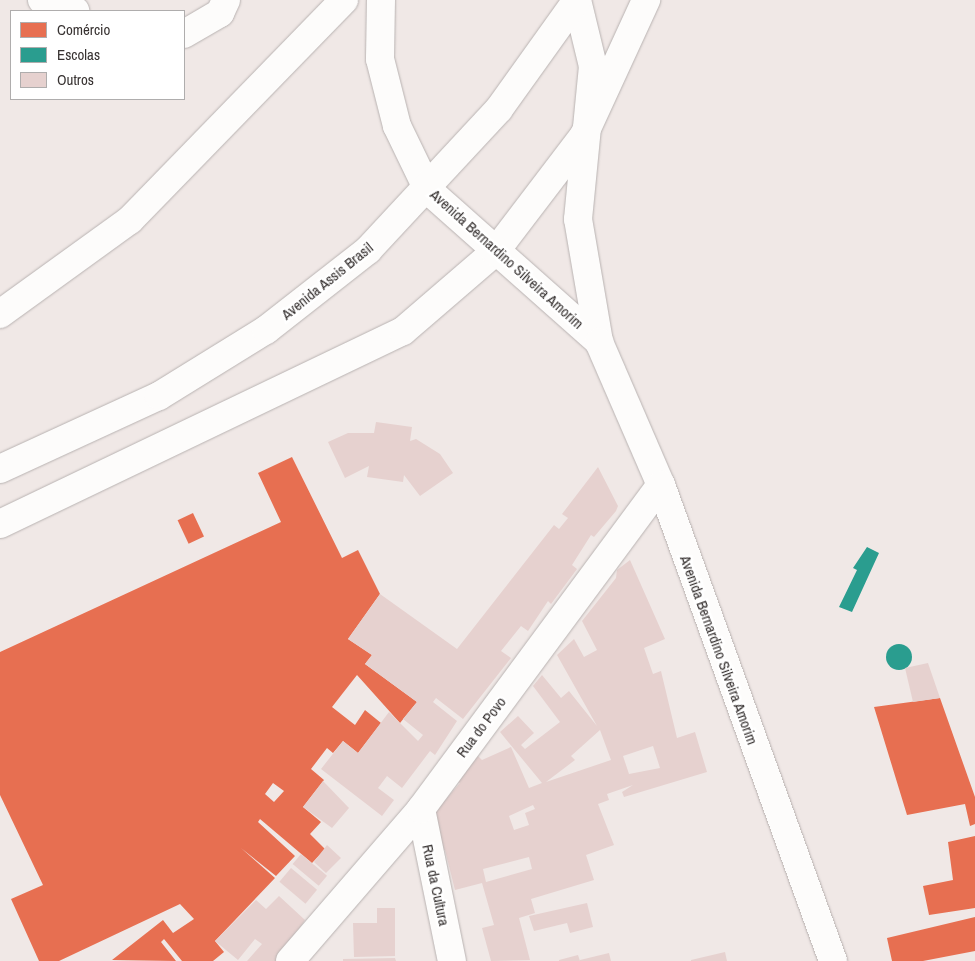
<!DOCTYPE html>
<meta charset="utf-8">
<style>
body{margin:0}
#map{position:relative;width:975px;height:961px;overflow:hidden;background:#f0e8e6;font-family:"Archivo Narrow",sans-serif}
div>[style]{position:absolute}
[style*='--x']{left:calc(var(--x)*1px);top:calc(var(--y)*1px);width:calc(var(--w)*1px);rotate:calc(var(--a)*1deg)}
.shops>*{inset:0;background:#e76f51;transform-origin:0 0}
.schools>*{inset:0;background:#2a9d8f}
.round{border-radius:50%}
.building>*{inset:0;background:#e6d1cf;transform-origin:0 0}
.roads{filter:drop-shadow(0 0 1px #b8b2b1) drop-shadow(0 0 1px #b8b2b1)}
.minor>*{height:28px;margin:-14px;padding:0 14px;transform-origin:14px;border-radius:14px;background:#fdfcfb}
.major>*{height:28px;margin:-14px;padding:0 14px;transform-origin:14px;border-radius:14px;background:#fdfcfb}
span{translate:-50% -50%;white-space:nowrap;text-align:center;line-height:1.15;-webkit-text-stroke:5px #fff;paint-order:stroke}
.street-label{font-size:15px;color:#373231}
.legend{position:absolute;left:10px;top:10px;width:175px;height:90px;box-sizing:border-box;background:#fff;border:1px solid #afadad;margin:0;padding:6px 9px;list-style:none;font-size:15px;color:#373231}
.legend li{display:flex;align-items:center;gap:10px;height:25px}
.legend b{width:25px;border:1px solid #afadad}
</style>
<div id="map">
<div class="shops">
<i style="clip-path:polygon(evenodd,292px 457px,342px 558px,358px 550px,380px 594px,348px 639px,372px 655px,365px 664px,417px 702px,400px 723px,357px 675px,332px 707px,355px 725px,365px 710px,381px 723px,358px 753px,343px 741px,333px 753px,327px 748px,311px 769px,324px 780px,303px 807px,321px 822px,310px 834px,325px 849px,312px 863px,260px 819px,258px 822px,295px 856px,276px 876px,241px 848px,275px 878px,215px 941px,224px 952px,213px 961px,182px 961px,164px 939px,161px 942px,176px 961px,112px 960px,163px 920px,173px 933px,194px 919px,180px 904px,59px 961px,39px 961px,11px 899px,43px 885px,0 795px,0 652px,281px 522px,258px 473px,292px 457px,273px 783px,284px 791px,274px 802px,265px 794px,273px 783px)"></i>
<i style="left:193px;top:513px;width:26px;height:17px;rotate:65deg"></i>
<i style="clip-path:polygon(940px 698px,975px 797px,975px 824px,970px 826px,965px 804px,907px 815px,874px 707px)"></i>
<i style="clip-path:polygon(975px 836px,975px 908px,929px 915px,923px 886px,953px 880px,948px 842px)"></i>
<i style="clip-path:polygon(975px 917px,975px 951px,923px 961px,892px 961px,887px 938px)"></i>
</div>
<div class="schools">
<i style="clip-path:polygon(867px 547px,879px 553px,852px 612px,839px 607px,857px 570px,853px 568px)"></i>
<i class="round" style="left:886px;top:644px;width:26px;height:26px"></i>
</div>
<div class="building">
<i style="clip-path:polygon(376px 422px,412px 427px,410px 441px,416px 439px,440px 454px,453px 473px,420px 496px,404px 475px,403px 482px,367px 477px,369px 466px,345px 478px,328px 442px,348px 433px,374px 433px)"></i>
<i style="clip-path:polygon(598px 467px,618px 506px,616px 511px,594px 537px,591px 535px,572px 565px,577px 569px,551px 604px,548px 601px,528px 631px,521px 626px,501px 651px,511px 658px,463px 719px,436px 698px,433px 702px,457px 721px,435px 755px,430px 751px,402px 788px,387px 776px,378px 788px,394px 800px,382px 816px,321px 769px,343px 741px,358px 753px,389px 712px,418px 741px,423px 735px,403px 719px,417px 702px,365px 664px,372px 655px,348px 639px,380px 594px,457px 649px,554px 525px,559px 529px,568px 518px,562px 514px)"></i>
<i style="clip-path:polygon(evenodd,630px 560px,665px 639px,644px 648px,653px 674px,661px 671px,677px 738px,695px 732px,707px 772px,624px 797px,622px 792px,633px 785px,607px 794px,609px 800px,598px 804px,614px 845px,586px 855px,594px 880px,531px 899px,535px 913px,519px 918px,530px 960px,491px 961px,482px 928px,494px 925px,482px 883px,455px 890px,445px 850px,439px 852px,431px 816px,460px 783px,456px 781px,477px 755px,482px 760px,511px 747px,529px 788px,542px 783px,500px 732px,518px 716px,534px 733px,521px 745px,525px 749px,560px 722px,533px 686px,542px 675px,561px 698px,569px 691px,597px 726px,557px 655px,574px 639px,584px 657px,597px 650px,582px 621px,616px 578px,617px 570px,630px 560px,600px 730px,611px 760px,546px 782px,575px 760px,571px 756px,600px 730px,630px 560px,653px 746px,660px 768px,629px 774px,623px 756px,653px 746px,630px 560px,533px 805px,535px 809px,525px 813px,529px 825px,514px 830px,509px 816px,533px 805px,630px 560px,529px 857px,532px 869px,486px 882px,483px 869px,529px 857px)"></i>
<i style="clip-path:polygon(928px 663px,940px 698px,913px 702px,905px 668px)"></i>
<i style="clip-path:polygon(323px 781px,349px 808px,332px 828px,303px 807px)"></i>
<i style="clip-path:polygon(327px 845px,341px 858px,326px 873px,314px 862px)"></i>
<i style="left:301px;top:854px;width:34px;height:13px;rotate:40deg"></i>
<i style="left:291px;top:868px;width:34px;height:18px;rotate:40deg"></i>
<i style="clip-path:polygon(279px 896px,305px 920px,279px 961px,247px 961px,262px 944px,255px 939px,238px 960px,215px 941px,256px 900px,266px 909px)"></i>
<i style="clip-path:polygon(587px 903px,593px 927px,570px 933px,567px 923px,534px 931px,529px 916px)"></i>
<i style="clip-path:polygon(377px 908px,395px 908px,395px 956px,354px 957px,353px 923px,377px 923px)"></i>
<i style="clip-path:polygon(725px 952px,727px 961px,691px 961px,691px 960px)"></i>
<i style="clip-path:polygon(609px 953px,611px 961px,580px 961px,580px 960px)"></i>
<i style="clip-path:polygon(578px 955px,580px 961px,559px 961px,559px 960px)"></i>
<i style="clip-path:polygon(395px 958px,396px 961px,343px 961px,343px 959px)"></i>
</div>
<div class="roads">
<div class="minor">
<i style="--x:42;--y:0;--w:35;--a:18"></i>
<i style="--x:184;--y:34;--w:42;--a:-30.3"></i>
<i style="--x:220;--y:13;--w:14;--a:-65"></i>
<i style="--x:0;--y:524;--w:447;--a:-25.6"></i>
<i style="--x:403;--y:331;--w:121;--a:-40.7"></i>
<i style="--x:495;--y:252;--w:147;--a:-52.7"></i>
<i style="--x:584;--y:135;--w:149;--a:-65.3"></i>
<i style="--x:421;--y:809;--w:155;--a:78.5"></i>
<i style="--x:290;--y:961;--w:201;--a:-49.2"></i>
<i style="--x:421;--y:809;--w:403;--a:-53.5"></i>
</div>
<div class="major">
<i style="--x:381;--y:0;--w:59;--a:91"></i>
<i style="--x:380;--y:59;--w:69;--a:75.8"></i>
<i style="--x:397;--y:126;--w:71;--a:64.2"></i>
<i style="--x:428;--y:190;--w:229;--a:41.6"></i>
<i style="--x:577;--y:0;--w:68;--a:76.4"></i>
<i style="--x:593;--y:66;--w:154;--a:95.6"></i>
<i style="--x:578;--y:219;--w:125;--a:80.3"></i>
<i style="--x:599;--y:342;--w:156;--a:66.6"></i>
<i style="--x:661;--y:485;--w:506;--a:70.13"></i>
<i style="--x:0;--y:314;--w:160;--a:-35.9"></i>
<i style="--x:130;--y:220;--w:307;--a:-45.8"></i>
<i style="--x:0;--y:469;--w:175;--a:-24.7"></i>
<i style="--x:159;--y:396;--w:126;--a:-31.7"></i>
<i style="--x:266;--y:330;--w:130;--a:-38.1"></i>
<i style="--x:368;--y:250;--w:192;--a:-47.1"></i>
<i style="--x:499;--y:109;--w:134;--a:-54.4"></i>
</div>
</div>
<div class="street-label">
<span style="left:507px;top:259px;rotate:42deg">Avenida Bernardino Silveira Amorim</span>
<span style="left:327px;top:281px;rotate:-39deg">Avenida Assis Brasil</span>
<span style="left:719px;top:650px;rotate:70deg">Avenida Bernardino Silveira Amorim</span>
<span style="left:481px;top:727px;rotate:-53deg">Rua do Povo</span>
<span style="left:436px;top:885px;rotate:78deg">Rua da Cultura</span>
</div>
<ul class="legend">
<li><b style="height:14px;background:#e76f51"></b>Comércio</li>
<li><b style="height:14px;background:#2a9d8f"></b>Escolas</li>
<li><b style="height:14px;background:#e6d1cf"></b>Outros</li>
</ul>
</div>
